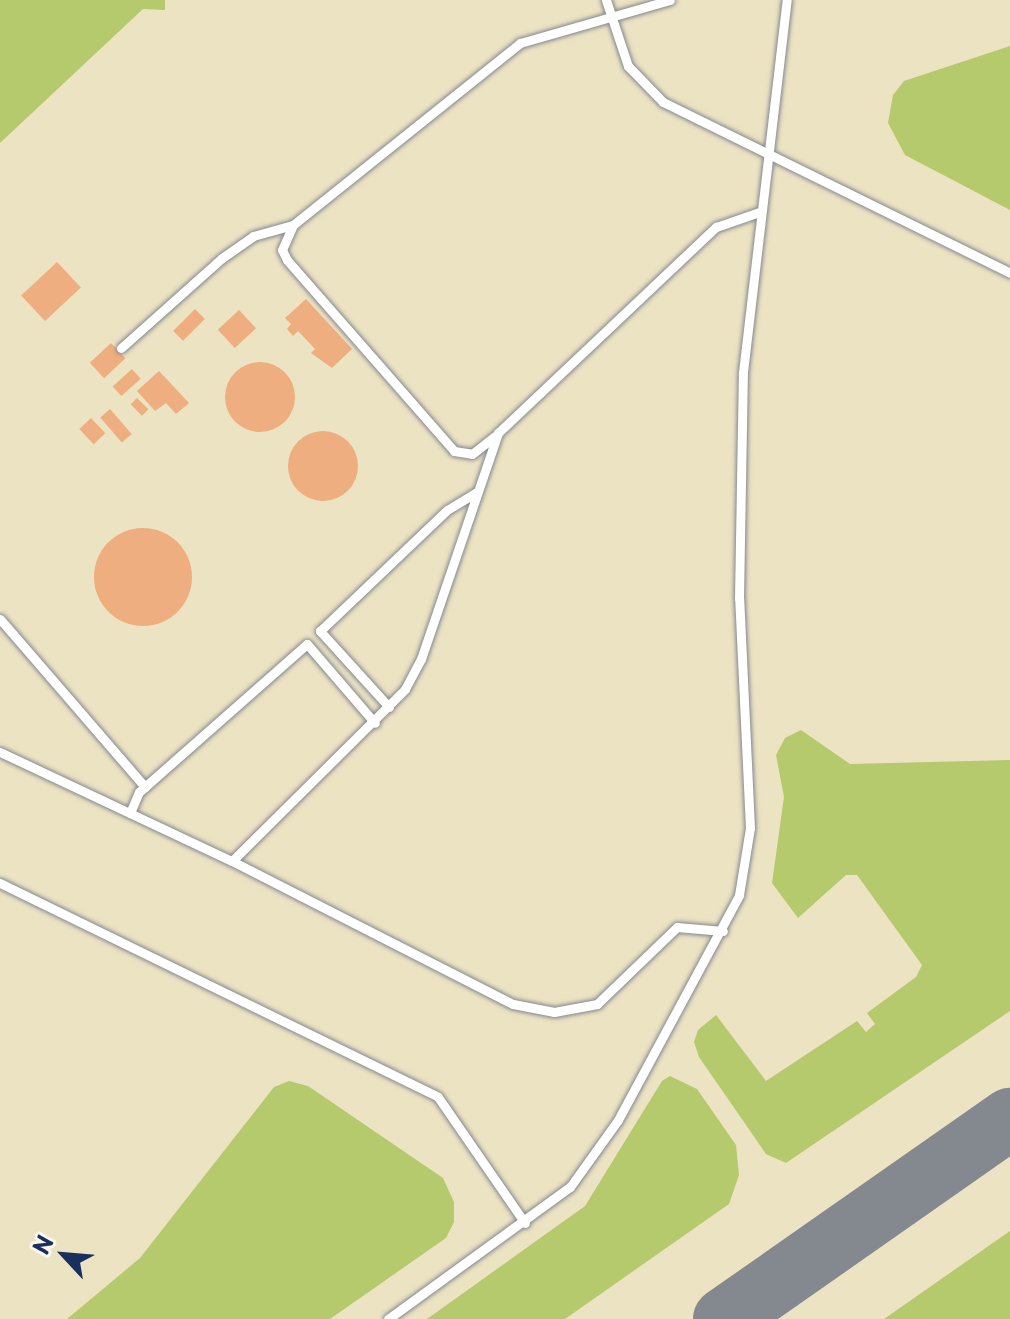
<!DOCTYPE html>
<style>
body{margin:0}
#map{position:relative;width:1010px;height:1319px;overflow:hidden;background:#ece3c3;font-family:"Playpen Sans",sans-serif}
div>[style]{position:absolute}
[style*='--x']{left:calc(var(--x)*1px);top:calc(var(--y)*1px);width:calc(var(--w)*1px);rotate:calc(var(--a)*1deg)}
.green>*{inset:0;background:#b5c96d}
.taxiway>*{height:62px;margin:-31px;padding:0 31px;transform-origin:31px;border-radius:31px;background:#848990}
.building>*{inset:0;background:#efae7f;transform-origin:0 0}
.round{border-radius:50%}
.roads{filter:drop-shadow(0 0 2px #848990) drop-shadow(0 0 2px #848990)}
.service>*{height:9px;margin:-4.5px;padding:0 4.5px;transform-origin:4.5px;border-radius:4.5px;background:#fff}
span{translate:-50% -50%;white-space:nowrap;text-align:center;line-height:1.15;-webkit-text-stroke:7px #fbf7ec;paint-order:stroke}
.north{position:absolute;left:24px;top:1215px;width:80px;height:80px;-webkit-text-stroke:6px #fbf7ec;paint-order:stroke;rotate:296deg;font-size:22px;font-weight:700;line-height:32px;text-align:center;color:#1b2f5e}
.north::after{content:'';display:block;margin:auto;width:28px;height:36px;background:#1b2f5e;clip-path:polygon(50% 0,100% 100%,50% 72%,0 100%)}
</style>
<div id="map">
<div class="green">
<i style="clip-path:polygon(0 0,165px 0,165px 10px,143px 9px,0 143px)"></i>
<i style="clip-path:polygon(1010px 46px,1010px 210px,905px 155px,888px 123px,893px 95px,904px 81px)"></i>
<i style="clip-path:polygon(801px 730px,850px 764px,1010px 760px,1010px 1011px,786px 1163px,766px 1154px,699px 1057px,694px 1042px,698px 1030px,716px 1015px,766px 1081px,857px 1021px,866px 1032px,875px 1024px,867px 1013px,916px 977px,922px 965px,857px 875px,846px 875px,798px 918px,772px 883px,784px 797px,776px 755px,785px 738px)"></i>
<i style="clip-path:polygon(670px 1076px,697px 1089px,736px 1145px,739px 1175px,729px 1204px,565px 1319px,427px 1319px,585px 1206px,662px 1081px)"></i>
<i style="clip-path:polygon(289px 1081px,308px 1086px,443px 1178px,454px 1202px,454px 1222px,446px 1238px,330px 1319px,67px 1319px,140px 1258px,274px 1087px)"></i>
<i style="clip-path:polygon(1010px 1231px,1010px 1319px,884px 1319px)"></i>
</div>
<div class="taxiway">
<i style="--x:724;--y:1319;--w:349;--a:-35"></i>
</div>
<div class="building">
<i style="left:57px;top:262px;width:35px;height:49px;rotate:47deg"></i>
<i style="clip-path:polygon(306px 299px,352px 349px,332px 368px,311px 353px,315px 349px,298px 331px,293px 336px,287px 329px,291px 324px,285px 318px)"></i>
<i style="left:195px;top:309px;width:14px;height:31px;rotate:45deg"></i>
<i style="left:239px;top:310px;width:25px;height:29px;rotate:47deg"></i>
<i style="left:111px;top:343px;width:21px;height:29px;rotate:47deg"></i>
<i class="round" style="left:225px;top:362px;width:70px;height:70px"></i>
<i style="left:132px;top:369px;width:13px;height:26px;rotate:48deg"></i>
<i style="clip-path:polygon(159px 371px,189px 403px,176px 414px,166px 403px,155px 411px,137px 391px)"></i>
<i style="left:137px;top:398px;width:16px;height:9px;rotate:45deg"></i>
<i style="left:110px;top:409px;width:33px;height:13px;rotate:49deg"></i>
<i style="left:91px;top:418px;width:21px;height:16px;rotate:47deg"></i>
<i class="round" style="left:288px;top:431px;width:70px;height:70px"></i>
<i class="round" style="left:94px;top:528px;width:98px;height:98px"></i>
</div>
<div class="roads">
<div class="service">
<i style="--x:606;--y:0;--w:70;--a:71.6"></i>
<i style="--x:628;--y:66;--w:50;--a:45.8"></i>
<i style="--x:663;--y:102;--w:387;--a:26.2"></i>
<i style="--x:293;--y:225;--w:27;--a:114"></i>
<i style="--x:282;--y:250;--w:11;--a:63"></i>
<i style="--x:287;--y:260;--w:254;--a:48.8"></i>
<i style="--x:454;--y:451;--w:18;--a:9"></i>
<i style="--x:472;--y:454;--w:29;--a:-38"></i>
<i style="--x:121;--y:348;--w:135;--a:-41.7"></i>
<i style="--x:222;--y:258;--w:38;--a:-35"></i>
<i style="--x:253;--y:236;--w:41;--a:-15.4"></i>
<i style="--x:293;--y:225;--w:291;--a:-38.7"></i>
<i style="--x:520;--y:43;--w:156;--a:-16"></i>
<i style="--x:0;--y:619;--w:222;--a:49.2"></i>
<i style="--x:389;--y:707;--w:103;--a:-132.2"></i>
<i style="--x:320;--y:631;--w:175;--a:-43.6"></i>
<i style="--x:447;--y:510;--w:35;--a:-31"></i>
<i style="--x:0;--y:752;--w:256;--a:25.2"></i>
<i style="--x:232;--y:861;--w:315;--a:27"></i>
<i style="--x:513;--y:1004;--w:42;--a:11"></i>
<i style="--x:554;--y:1012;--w:44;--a:-10.5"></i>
<i style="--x:597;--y:1004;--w:111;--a:-43.9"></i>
<i style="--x:677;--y:927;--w:46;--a:5"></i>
<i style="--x:130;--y:813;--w:23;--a:-67"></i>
<i style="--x:139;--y:792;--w:224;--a:-41.4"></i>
<i style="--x:307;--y:644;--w:104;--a:49.3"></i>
<i style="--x:232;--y:861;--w:244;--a:-44.8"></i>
<i style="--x:405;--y:689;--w:34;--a:-62"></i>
<i style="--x:421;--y:659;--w:239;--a:-71.2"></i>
<i style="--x:498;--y:433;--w:300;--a:-43.4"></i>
<i style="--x:716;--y:227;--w:46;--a:-19.2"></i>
<i style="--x:0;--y:883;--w:487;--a:26"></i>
<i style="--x:438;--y:1097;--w:153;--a:55.4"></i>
<i style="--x:388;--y:1319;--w:225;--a:-36"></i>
<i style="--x:570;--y:1187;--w:82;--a:-54.4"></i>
<i style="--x:618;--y:1120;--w:255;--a:-61.7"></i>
<i style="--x:739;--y:895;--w:68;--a:-80.7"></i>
<i style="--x:750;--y:828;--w:230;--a:-92.7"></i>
<i style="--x:739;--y:598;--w:226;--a:-89"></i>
<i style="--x:743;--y:372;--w:375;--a:-83.3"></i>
</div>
</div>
<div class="north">N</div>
</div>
